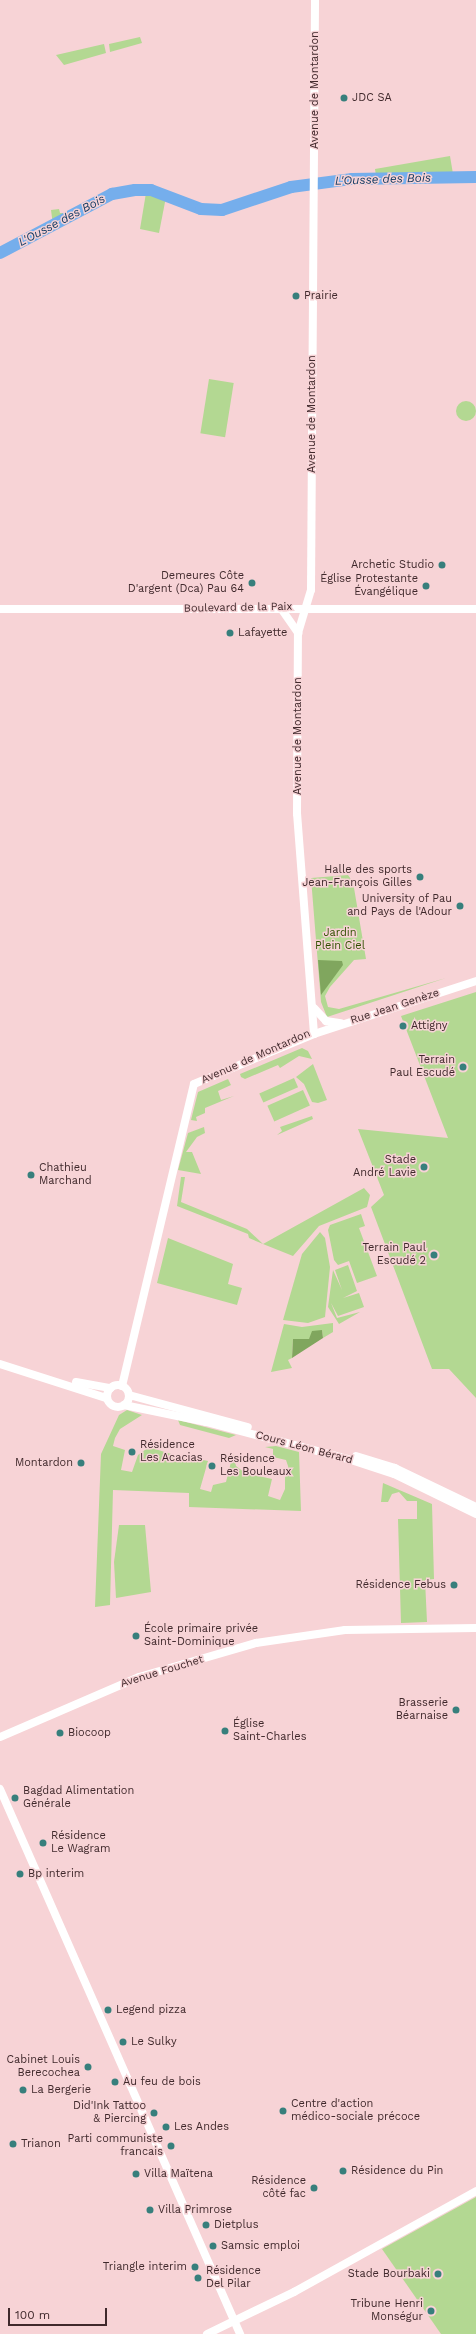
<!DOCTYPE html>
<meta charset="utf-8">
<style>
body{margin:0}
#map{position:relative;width:476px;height:2334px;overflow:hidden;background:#f7d3d6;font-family:"Work Sans",sans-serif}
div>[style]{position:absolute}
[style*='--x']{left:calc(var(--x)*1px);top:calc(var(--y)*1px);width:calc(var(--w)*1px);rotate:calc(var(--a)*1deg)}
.green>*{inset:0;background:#b3d892;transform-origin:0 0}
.round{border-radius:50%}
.forest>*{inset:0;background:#80a65e}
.river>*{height:12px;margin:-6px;padding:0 6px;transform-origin:6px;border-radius:6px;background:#75aeec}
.secondary>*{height:8px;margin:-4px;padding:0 4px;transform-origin:4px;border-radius:4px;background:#fff}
.secondary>.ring{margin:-4px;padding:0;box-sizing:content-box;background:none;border:8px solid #fff;border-radius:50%}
.dots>*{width:11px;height:11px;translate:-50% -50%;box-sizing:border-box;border:2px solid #f7d3d6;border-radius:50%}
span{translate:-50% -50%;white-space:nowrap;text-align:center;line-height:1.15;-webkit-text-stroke:3px #f7d3d6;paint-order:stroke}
.street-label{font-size:11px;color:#40292c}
.poi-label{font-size:11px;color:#40292c}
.left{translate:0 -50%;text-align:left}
.right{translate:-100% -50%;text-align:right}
.park-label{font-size:11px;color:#305100}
.water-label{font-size:12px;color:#153d65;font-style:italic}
.scale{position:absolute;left:8px;top:2308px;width:99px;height:18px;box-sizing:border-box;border:2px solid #40292c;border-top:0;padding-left:5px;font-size:12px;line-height:14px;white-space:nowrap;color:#40292c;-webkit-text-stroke:3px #f7d3d6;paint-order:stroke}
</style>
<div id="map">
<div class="green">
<i style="clip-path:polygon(140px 37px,142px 43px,110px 52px,109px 44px)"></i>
<i style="clip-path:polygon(104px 44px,106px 53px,64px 65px,56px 55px)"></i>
<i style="clip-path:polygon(450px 156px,453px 174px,376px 176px,375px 169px)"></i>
<i style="clip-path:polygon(153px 192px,166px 197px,159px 233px,140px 229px,146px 193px)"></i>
<i style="clip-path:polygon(59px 209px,60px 213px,70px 213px,70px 216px,53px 225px,51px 210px)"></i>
<i style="left:209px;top:379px;width:25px;height:55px;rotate:9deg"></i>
<i class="round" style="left:456px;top:401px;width:20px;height:20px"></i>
<i style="clip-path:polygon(348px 875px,353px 882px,366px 959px,354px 960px,330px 987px,325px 996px,328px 1007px,339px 1009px,446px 978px,327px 1017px,321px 1002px,311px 878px)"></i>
<i style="clip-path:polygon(476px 992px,476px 1398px,449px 1369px,432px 1369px,371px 1207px,384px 1195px,358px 1129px,448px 1138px,401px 1016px)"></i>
<i style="clip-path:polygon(302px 1048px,308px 1051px,312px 1059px,299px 1056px,280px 1068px,278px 1065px,245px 1079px,241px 1077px,240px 1074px)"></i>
<i style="clip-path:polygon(313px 1064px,327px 1100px,318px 1103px,312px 1102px,304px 1084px,296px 1077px)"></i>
<i style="left:294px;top:1078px;width:10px;height:38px;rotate:66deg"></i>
<i style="clip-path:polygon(228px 1079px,231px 1085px,218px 1091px,221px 1100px,234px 1096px,205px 1108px,205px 1113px,196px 1117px,197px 1121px,191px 1120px,198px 1092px)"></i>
<i style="left:303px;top:1090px;width:17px;height:39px;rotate:66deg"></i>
<i style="clip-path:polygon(312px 1116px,313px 1119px,277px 1135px,282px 1131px,280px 1127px)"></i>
<i style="clip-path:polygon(204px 1127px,205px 1133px,197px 1137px,186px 1152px,192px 1152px,201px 1174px,178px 1170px,188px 1133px)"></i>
<i style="clip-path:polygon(181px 1177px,185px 1177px,181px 1202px,247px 1229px,263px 1244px,364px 1188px,370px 1195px,367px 1207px,319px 1226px,293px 1256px,263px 1244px,249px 1238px,248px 1234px,177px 1206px)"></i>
<i style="clip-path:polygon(361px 1214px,365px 1226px,359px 1228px,377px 1276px,357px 1283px,349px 1261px,338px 1265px,334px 1260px,328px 1230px,330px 1225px)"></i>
<i style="clip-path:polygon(320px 1232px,325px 1238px,330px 1267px,325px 1317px,308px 1323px,283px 1320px,302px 1254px)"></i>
<i style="clip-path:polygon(168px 1238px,233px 1264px,228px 1284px,242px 1288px,237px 1305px,157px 1283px)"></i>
<i style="clip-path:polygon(348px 1265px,357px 1291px,343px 1298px,359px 1293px,364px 1307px,338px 1316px,331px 1303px,337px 1318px,360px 1312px,339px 1324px,328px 1307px,333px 1270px,342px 1290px,335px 1270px)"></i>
<i style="clip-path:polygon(333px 1323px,333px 1332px,323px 1338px,322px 1330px,309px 1339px,293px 1339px,292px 1358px,288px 1360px,292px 1368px,271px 1372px,284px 1324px,302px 1327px)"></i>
<i style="clip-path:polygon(127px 1410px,142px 1415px,120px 1429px,115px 1438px,113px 1446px,125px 1450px,121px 1470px,132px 1472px,138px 1455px,149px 1447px,190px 1460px,198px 1459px,208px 1461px,200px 1489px,211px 1492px,213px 1485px,226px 1482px,233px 1454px,236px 1466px,245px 1473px,272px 1479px,268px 1496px,280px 1500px,285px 1489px,285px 1473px,289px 1469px,286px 1460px,273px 1457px,273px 1449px,265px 1447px,276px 1446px,299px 1452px,301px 1511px,189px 1507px,189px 1493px,113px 1490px,110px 1605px,95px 1607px,101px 1454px,119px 1415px)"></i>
<i style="clip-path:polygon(178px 1420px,236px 1435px,229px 1438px,180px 1425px)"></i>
<i style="clip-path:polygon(383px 1483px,432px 1504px,434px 1579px,425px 1580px,427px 1622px,401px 1623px,398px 1519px,417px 1519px,417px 1501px,407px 1501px,399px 1492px,392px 1494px,388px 1502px,381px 1502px)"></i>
<i style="clip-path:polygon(119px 1525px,145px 1525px,151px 1592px,116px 1598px,114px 1562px)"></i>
<i style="clip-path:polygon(476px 2197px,476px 2334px,441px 2334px,382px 2249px)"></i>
</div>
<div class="forest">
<i style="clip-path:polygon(318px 960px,342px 961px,343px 965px,321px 995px)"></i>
<i style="clip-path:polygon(322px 1330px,323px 1338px,292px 1358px,293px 1339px,309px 1339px,312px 1331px)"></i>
</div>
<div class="river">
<i style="--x:0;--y:253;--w:127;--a:-27.8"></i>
<i style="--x:112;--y:194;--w:23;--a:-10"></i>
<i style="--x:135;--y:190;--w:16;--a:0"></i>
<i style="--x:151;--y:190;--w:53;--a:20.8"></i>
<i style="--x:201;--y:209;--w:21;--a:3"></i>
<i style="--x:222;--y:210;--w:73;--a:-18.4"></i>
<i style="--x:291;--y:187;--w:62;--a:-7.5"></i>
<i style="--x:352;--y:179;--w:124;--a:-0.9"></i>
</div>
<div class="secondary">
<i style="--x:280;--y:607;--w:32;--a:55"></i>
<i style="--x:0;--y:609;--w:476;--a:0"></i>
<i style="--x:314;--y:1008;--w:18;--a:47"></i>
<i style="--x:326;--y:1021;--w:15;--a:8"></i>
<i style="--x:314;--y:1034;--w:221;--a:-94.4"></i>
<i style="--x:297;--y:814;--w:181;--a:-89.7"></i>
<i style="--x:298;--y:633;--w:45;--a:-73.2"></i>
<i style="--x:311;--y:590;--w:590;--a:-89.61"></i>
<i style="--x:0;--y:1364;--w:111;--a:17.8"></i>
<i style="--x:76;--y:1382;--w:35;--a:10"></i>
<i class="ring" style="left:107px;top:1385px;width:14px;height:14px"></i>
<i style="--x:122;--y:1386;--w:310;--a:-76.6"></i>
<i style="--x:194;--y:1084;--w:130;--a:-22.6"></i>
<i style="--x:314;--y:1034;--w:170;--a:-18.1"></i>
<i style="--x:129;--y:1395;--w:123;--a:15.1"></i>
<i style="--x:124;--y:1405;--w:84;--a:11.7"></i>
<i style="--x:206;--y:1422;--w:147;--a:14.6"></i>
<i style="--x:348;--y:1459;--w:48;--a:18.1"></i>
<i style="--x:394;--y:1474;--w:91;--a:26"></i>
<i style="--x:356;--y:1456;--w:41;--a:17.1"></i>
<i style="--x:395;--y:1468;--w:90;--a:25.7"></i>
<i style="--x:0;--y:1737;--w:151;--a:-23.3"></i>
<i style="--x:139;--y:1677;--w:122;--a:-16.2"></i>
<i style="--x:256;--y:1643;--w:90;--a:-8.3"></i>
<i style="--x:345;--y:1630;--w:131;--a:-0.9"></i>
<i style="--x:0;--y:1789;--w:596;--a:66.23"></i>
<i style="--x:207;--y:2334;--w:97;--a:-25.8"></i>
<i style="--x:294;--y:2292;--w:208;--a:-29"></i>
</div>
<div class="dots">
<i style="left:344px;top:98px;background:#377f7c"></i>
<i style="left:296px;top:296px;background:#377f7c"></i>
<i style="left:442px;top:565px;background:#377f7c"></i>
<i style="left:252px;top:583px;background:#377f7c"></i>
<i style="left:426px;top:586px;background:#377f7c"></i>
<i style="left:230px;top:633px;background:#377f7c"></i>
<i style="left:420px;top:877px;background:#377f7c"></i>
<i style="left:460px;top:906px;background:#377f7c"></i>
<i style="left:403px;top:1026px;background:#377f7c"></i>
<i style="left:463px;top:1067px;background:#377f7c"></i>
<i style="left:424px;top:1167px;background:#377f7c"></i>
<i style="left:31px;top:1175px;background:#377f7c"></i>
<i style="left:434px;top:1255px;background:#377f7c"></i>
<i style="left:132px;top:1452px;background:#377f7c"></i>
<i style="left:81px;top:1463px;background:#377f7c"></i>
<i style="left:212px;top:1466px;background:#377f7c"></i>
<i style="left:454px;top:1585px;background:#377f7c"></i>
<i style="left:136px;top:1636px;background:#377f7c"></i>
<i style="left:456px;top:1710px;background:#377f7c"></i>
<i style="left:225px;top:1731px;background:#377f7c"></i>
<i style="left:60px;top:1733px;background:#377f7c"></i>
<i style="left:15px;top:1798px;background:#377f7c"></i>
<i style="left:43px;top:1843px;background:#377f7c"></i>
<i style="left:20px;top:1874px;background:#377f7c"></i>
<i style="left:108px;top:2010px;background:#377f7c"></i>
<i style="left:123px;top:2042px;background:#377f7c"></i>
<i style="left:88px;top:2067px;background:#377f7c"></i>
<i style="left:115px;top:2082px;background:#377f7c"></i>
<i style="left:23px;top:2090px;background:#377f7c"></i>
<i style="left:283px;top:2111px;background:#377f7c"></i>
<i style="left:154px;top:2113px;background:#377f7c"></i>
<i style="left:166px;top:2127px;background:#377f7c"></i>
<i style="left:13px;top:2144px;background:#377f7c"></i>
<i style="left:171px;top:2146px;background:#377f7c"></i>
<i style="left:343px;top:2171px;background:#377f7c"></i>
<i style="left:136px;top:2174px;background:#377f7c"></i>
<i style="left:314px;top:2188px;background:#377f7c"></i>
<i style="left:150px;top:2210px;background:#377f7c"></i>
<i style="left:206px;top:2225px;background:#377f7c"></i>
<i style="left:213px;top:2246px;background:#377f7c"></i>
<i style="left:195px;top:2267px;background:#377f7c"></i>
<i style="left:438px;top:2274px;background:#377f7c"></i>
<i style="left:198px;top:2278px;background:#377f7c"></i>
<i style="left:431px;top:2311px;background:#377f7c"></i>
</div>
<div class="street-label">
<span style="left:315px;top:90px;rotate:-90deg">Avenue de Montardon</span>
<span style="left:312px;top:414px;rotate:-90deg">Avenue de Montardon</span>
<span style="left:238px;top:608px;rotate:-1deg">Boulevard de la Paix</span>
<span style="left:298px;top:736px;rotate:-90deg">Avenue de Montardon</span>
<span style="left:395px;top:1007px;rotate:-18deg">Rue Jean Genèze</span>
<span style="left:256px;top:1057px;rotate:-24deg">Avenue de Montardon</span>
<span style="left:304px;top:1448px;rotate:15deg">Cours Léon Bérard</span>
<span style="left:162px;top:1672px;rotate:-17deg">Avenue Fouchet</span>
</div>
<div class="poi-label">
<span class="left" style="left:352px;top:98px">JDC SA</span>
<span class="left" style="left:304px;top:296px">Prairie</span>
<span class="right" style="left:434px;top:565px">Archetic Studio</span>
<span class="right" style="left:244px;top:583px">Demeures Côte<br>D'argent (Dca) Pau 64</span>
<span class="right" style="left:418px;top:586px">Église Protestante<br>Évangélique</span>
<span class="left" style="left:238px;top:633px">Lafayette</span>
<span class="right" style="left:412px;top:877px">Halle des sports<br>Jean-François Gilles</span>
<span class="right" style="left:452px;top:906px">University of Pau<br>and Pays de l'Adour</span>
<span class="left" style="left:411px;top:1026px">Attigny</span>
<span class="right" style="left:455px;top:1067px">Terrain<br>Paul Escudé</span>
<span class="right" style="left:416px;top:1167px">Stade<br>André Lavie</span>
<span class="left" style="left:39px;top:1175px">Chathieu<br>Marchand</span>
<span class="right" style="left:426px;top:1255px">Terrain Paul<br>Escudé 2</span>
<span class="left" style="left:140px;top:1452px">Résidence<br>Les Acacias</span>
<span class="left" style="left:220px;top:1466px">Résidence<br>Les Bouleaux</span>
<span class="right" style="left:73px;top:1463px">Montardon</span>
<span class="right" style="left:446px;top:1585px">Résidence Febus</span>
<span class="left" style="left:144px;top:1636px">École primaire privée<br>Saint-Dominique</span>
<span class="right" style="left:448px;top:1710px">Brasserie<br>Béarnaise</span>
<span class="left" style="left:233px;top:1731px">Église<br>Saint-Charles</span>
<span class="left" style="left:68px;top:1733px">Biocoop</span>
<span class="left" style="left:23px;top:1798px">Bagdad Alimentation<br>Générale</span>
<span class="left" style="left:51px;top:1843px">Résidence<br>Le Wagram</span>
<span class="left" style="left:28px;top:1874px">Bp interim</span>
<span class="left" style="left:116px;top:2010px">Legend pizza</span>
<span class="left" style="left:131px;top:2042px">Le Sulky</span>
<span class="right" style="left:80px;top:2067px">Cabinet Louis<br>Berecochea</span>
<span class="left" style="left:123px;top:2082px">Au feu de bois</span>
<span class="left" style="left:31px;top:2090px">La Bergerie</span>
<span class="left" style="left:291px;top:2111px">Centre d'action<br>médico-sociale précoce</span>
<span class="right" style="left:146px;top:2113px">Did'Ink Tattoo<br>&amp; Piercing</span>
<span class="left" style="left:174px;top:2127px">Les Andes</span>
<span class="right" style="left:163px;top:2146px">Parti communiste<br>francais</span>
<span class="left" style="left:21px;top:2144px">Trianon</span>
<span class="left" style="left:351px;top:2171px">Résidence du Pin</span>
<span class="left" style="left:144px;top:2174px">Villa Maïtena</span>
<span class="right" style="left:306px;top:2188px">Résidence<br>côté fac</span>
<span class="left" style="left:158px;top:2210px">Villa Primrose</span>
<span class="left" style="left:214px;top:2225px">Dietplus</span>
<span class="left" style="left:221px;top:2246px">Samsic emploi</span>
<span class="right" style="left:187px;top:2267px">Triangle interim</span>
<span class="left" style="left:206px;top:2278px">Résidence<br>Del Pilar</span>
<span class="right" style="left:430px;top:2274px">Stade Bourbaki</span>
<span class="right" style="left:423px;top:2311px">Tribune Henri<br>Monségur</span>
</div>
<div class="park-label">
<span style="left:340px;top:940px">Jardin<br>Plein Ciel</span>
</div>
<div class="water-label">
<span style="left:383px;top:180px;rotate:-2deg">L'Ousse des Bois</span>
<span style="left:62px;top:221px;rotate:-28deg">L'Ousse des Bois</span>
</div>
<div class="scale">100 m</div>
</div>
